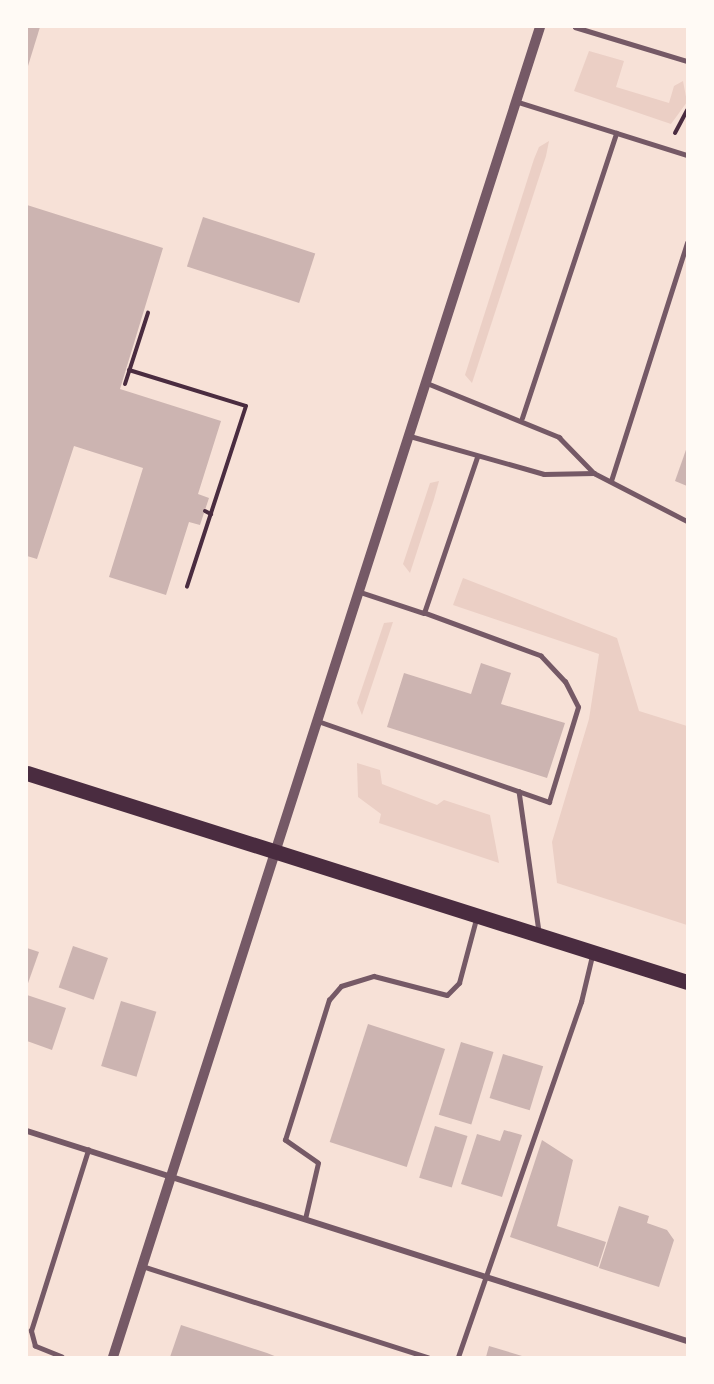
<!DOCTYPE html>
<style>
body{margin:0}
#map{position:relative;width:714px;height:1384px;overflow:hidden;background:#f7e1d7;font-family:Karla,sans-serif}
div>[style]{position:absolute}
[style*='--x']{left:calc(var(--x)*1px);top:calc(var(--y)*1px);width:calc(var(--w)*1px);rotate:calc(var(--a)*1deg)}
.green>*{inset:0;background:#ebcfc5}
.building>*{inset:0;background:#ccb4b1;transform-origin:0 0}
.path>*{height:4px;margin:-2px;padding:0 2px;transform-origin:2px;border-radius:2px;background:#4a2c40}
.service>*{height:4.5px;margin:-2.25px;padding:0 2.25px;transform-origin:2.25px;border-radius:2.25px;background:#755966}
.minor>*{height:6px;margin:-3px;padding:0 3px;transform-origin:3px;border-radius:3px;background:#755966}
.tertiary>*{height:10px;margin:-5px;padding:0 5px;transform-origin:5px;border-radius:5px;background:#755966}
.primary>*{height:15px;margin:-7.5px;padding:0 7.5px;transform-origin:7.5px;border-radius:7.5px;background:#4a2c40}
span{translate:-50% -50%;white-space:nowrap;text-align:center;line-height:1.15;-webkit-text-stroke:5px #fffaf5;paint-order:stroke}
.frame{position:absolute;inset:0;border:28px solid #fffaf5;pointer-events:none}
</style>
<div id="map">
<div class="green">
<i style="clip-path:polygon(589px 51px,624px 61px,616px 87px,669px 103px,674px 86px,683px 81px,687px 102px,671px 124px,574px 91px)"></i>
<i style="clip-path:polygon(549px 141px,546px 156px,472px 383px,465px 375px,534px 159px,539px 147px)"></i>
<i style="clip-path:polygon(439px 481px,434px 499px,410px 573px,403px 564px,430px 483px)"></i>
<i style="clip-path:polygon(463px 578px,617px 638px,639px 711px,687px 726px,687px 925px,557px 883px,552px 842px,589px 719px,599px 654px,453px 605px)"></i>
<i style="clip-path:polygon(393px 622px,362px 715px,357px 703px,384px 623px)"></i>
<i style="clip-path:polygon(357px 763px,380px 770px,382px 784px,437px 805px,444px 800px,490px 815px,499px 863px,379px 823px,381px 814px,358px 797px)"></i>
</div>
<div class="building">
<i style="clip-path:polygon(27px 27px,40px 27px,28px 66px,27px 66px)"></i>
<i style="clip-path:polygon(27px 205px,163px 248px,120px 389px,221px 421px,198px 494px,209px 498px,200px 525px,189px 522px,166px 595px,109px 577px,143px 468px,74px 446px,37px 559px,27px 556px)"></i>
<i style="left:203px;top:217px;width:118px;height:52px;rotate:18deg"></i>
<i style="clip-path:polygon(687px 447px,687px 486px,675px 481px)"></i>
<i style="clip-path:polygon(481px 663px,511px 673px,501px 704px,565px 723px,547px 778px,387px 727px,404px 673px,471px 694px)"></i>
<i style="left:73px;top:946px;width:37px;height:44px;rotate:19deg"></i>
<i style="clip-path:polygon(27px 948px,39px 952px,27px 986px)"></i>
<i style="clip-path:polygon(27px 995px,66px 1008px,52px 1050px,27px 1041px)"></i>
<i style="left:121px;top:1001px;width:37px;height:68px;rotate:17deg"></i>
<i style="left:368px;top:1024px;width:81px;height:124px;rotate:18deg"></i>
<i style="left:461px;top:1042px;width:34px;height:76px;rotate:17deg"></i>
<i style="left:503px;top:1054px;width:42px;height:46px;rotate:17deg"></i>
<i style="left:435px;top:1126px;width:34px;height:54px;rotate:17deg"></i>
<i style="clip-path:polygon(504px 1130px,522px 1135px,502px 1197px,461px 1184px,477px 1134px,500px 1141px)"></i>
<i style="clip-path:polygon(542px 1140px,573px 1160px,557px 1226px,606px 1242px,598px 1267px,510px 1237px)"></i>
<i style="clip-path:polygon(619px 1206px,649px 1216px,647px 1223px,667px 1230px,674px 1240px,659px 1287px,599px 1268px)"></i>
<i style="clip-path:polygon(181px 1325px,267px 1353px,277px 1357px,170px 1357px)"></i>
<i style="clip-path:polygon(489px 1346px,522px 1356px,522px 1357px,486px 1357px)"></i>
</div>
<div class="path">
<i style="--x:675;--y:133;--w:26;--a:-62"></i>
<i style="--x:129;--y:370;--w:122;--a:17.1"></i>
<i style="--x:246;--y:406;--w:190;--a:108.1"></i>
<i style="--x:125;--y:384;--w:75;--a:-72.1"></i>
<i style="--x:205;--y:511;--w:7;--a:27"></i>
</div>
<div class="service">
<i style="--x:575;--y:27;--w:117;--a:16.9"></i>
<i style="--x:518;--y:102;--w:177;--a:17.4"></i>
<i style="--x:427;--y:383;--w:143;--a:22.2"></i>
<i style="--x:559;--y:437;--w:50;--a:45.8"></i>
<i style="--x:594;--y:473;--w:105;--a:27.3"></i>
<i style="--x:522;--y:418;--w:300;--a:-71.7"></i>
<i style="--x:410;--y:436;--w:139;--a:15.8"></i>
<i style="--x:544;--y:474;--w:50;--a:-1.1"></i>
<i style="--x:611;--y:481;--w:250;--a:-72.3"></i>
<i style="--x:360;--y:592;--w:67;--a:18.2"></i>
<i style="--x:424;--y:613;--w:165;--a:-71.2"></i>
<i style="--x:318;--y:721;--w:245;--a:19.3"></i>
<i style="--x:549;--y:802;--w:99;--a:-73"></i>
<i style="--x:578;--y:707;--w:28;--a:-117"></i>
<i style="--x:565;--y:682;--w:35;--a:-133"></i>
<i style="--x:541;--y:656;--w:125;--a:-159.8"></i>
<i style="--x:519;--y:791;--w:141;--a:81.9"></i>
<i style="--x:305;--y:1219;--w:57;--a:-76.9"></i>
<i style="--x:318;--y:1163;--w:40;--a:-145.1"></i>
<i style="--x:285;--y:1140;--w:147;--a:-72.6"></i>
<i style="--x:329;--y:1000;--w:18;--a:-49"></i>
<i style="--x:341;--y:986;--w:34;--a:-17"></i>
<i style="--x:374;--y:976;--w:75;--a:14.6"></i>
<i style="--x:447;--y:995;--w:17;--a:-45"></i>
<i style="--x:459;--y:983;--w:66;--a:-75.1"></i>
<i style="--x:142;--y:1266;--w:300;--a:17.7"></i>
<i style="--x:62;--y:1357;--w:29;--a:-158"></i>
<i style="--x:35;--y:1346;--w:16;--a:-105"></i>
<i style="--x:31;--y:1331;--w:190;--a:-72.5"></i>
<i style="--x:458;--y:1357;--w:376;--a:-70.9"></i>
<i style="--x:581;--y:1002;--w:47;--a:-76.6"></i>
</div>
<div class="minor">
<i style="--x:27;--y:1131;--w:693;--a:17.65"></i>
</div>
<div class="tertiary">
<i style="--x:113;--y:1357;--w:1397;--a:-72.2"></i>
</div>
<div class="primary">
<i style="--x:27;--y:773;--w:692;--a:17.57"></i>
</div>
<div class="frame"></div>
</div>
